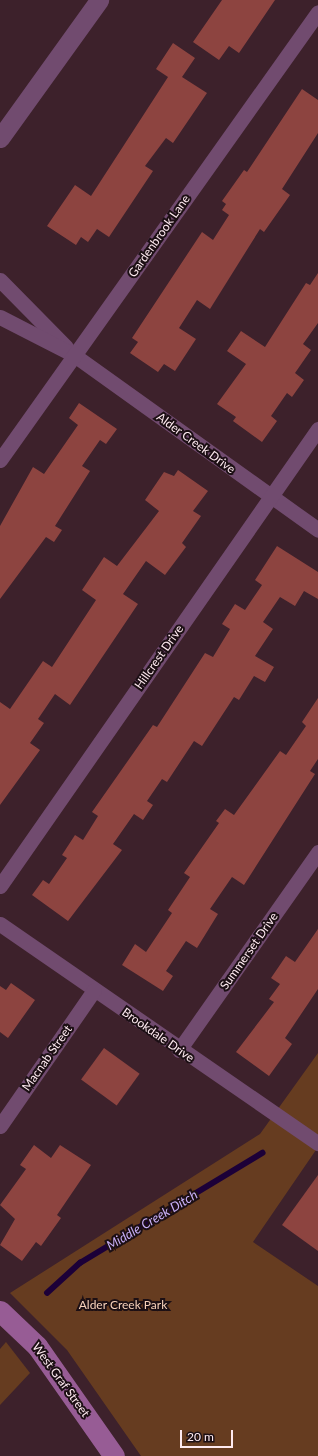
<!DOCTYPE html>
<style>
body{margin:0}
#map{position:relative;width:318px;height:1456px;overflow:hidden;background:#3d212b;font-family:Lato,sans-serif}
div>[style]{position:absolute}
[style*='--x']{left:calc(var(--x)*1px);top:calc(var(--y)*1px);width:calc(var(--w)*1px);rotate:calc(var(--a)*1deg)}
.green>*{inset:0;background:#663c20}
.stream>*{height:5.5px;margin:-2.75px;padding:0 2.75px;transform-origin:2.75px;border-radius:2.75px;background:#1c0038}
.building>*{inset:0;background:#8d4440;transform-origin:0 0}
.minor>*{height:15px;margin:-7.5px;padding:0 7.5px;transform-origin:7.5px;border-radius:7.5px;background:#714b6f}
.tertiary>*{height:19px;margin:-9.5px;padding:0 9.5px;transform-origin:9.5px;border-radius:9.5px;background:#714b6f}
.secondary>*{height:21px;margin:-10.5px;padding:0 10.5px;transform-origin:10.5px;border-radius:10.5px;background:#975c95}
span{translate:-50% -50%;white-space:nowrap;text-align:center;line-height:1.15;-webkit-text-stroke:4px #1c0f14;paint-order:stroke}
.street-label{font-size:12px;color:#feeaf0}
.park-label{font-size:12px;color:#f8d2bb}
.water-label{font-size:13px;color:#c9b0f8;font-style:italic}
.scale{position:absolute;left:180px;top:1430px;width:53px;height:18px;box-sizing:border-box;border:2px solid #feeaf0;border-top:0;padding-left:5px;font-size:12px;line-height:14px;white-space:nowrap;color:#feeaf0;-webkit-text-stroke:3px #1c0f14;paint-order:stroke}
</style>
<div id="map">
<div class="green">
<i style="clip-path:polygon(318px 1053px,318px 1147px,253px 1242px,318px 1286px,318px 1456px,141px 1456px,67px 1350px,10px 1293px,260px 1134px)"></i>
<i style="clip-path:polygon(6px 1342px,30px 1373px,0 1405px,0 1349px)"></i>
</div>
<div class="stream">
<i style="--x:47;--y:1293;--w:45;--a:-42.3"></i>
<i style="--x:80;--y:1263;--w:213;--a:-31.1"></i>
</div>
<div class="building">
<i style="clip-path:polygon(222px 0,275px 0,239px 53px,229px 46px,219px 60px,193px 42px)"></i>
<i style="clip-path:polygon(173px 43px,195px 58px,182px 77px,207px 93px,173px 143px,166px 138px,145px 166px,153px 171px,109px 237px,97px 229px,88px 242px,81px 237px,76px 245px,47px 226px,75px 185px,91px 196px,168px 77px,156px 69px)"></i>
<i style="clip-path:polygon(302px 89px,318px 100px,318px 133px,282px 189px,290px 195px,264px 232px,260px 229px,210px 309px,197px 300px,179px 328px,196px 339px,175px 371px,164px 364px,158px 372px,130px 353px,138px 342px,132px 338px,202px 232px,213px 240px,229px 215px,222px 210px,226px 204px,222px 201px,244px 170px,247px 172px)"></i>
<i style="clip-path:polygon(318px 273px,318px 323px,303px 344px,311px 350px,295px 373px,304px 380px,292px 397px,287px 393px,271px 416px,277px 421px,262px 442px,233px 421px,236px 417px,217px 404px,246px 364px,227px 351px,241px 331px,265px 347px,306px 283px,310px 285px)"></i>
<i style="clip-path:polygon(79px 403px,117px 429px,106px 444px,100px 440px,82px 466px,90px 471px,55px 526px,62px 530px,54px 542px,46px 537px,0 599px,0 526px,33px 467px,44px 474px,78px 425px,69px 418px)"></i>
<i style="clip-path:polygon(178px 470px,208px 491px,193px 511px,201px 516px,182px 543px,186px 547px,165px 575px,146px 561px,123px 594px,138px 604px,70px 705px,55px 694px,38px 719px,44px 723px,30px 743px,40px 750px,0 805px,0 702px,10px 709px,43px 661px,52px 667px,96px 600px,82px 590px,104px 557px,117px 566px,159px 511px,145px 500px,164px 472px,174px 476px)"></i>
<i style="clip-path:polygon(277px 546px,318px 572px,318px 599px,304px 591px,295px 606px,280px 597px,263px 622px,273px 629px,255px 656px,274px 667px,265px 682px,254px 676px,239px 700px,234px 697px,202px 746px,194px 741px,167px 782px,162px 779px,147px 801px,153px 805px,143px 820px,134px 814px,113px 844px,122px 850px,68px 921px,32px 895px,43px 880px,49px 884px,67px 858px,62px 855px,75px 835px,83px 840px,98px 816px,92px 812px,153px 725px,157px 727px,205px 653px,213px 657px,230px 629px,222px 624px,235px 604px,245px 610px,262px 585px,255px 580px)"></i>
<i style="clip-path:polygon(318px 698px,318px 759px,310px 771px,315px 774px,244px 885px,232px 877px,210px 909px,218px 914px,197px 948px,186px 941px,166px 971px,173px 976px,163px 991px,122px 965px,135px 944px,146px 952px,172px 913px,168px 910px,190px 877px,184px 873px,219px 823px,216px 821px,225px 809px,234px 815px,280px 751px,286px 755px,306px 726px,302px 722px)"></i>
<i style="clip-path:polygon(318px 929px,318px 989px,285px 1038px,292px 1044px,269px 1076px,236px 1052px,274px 1002px,269px 999px,280px 984px,271px 978px,286px 956px,295px 962px)"></i>
<i style="clip-path:polygon(11px 983px,35px 1000px,8px 1038px,0 1032px,0 986px,6px 990px)"></i>
<i style="left:104px;top:1048px;width:44px;height:39px;rotate:36deg"></i>
<i style="clip-path:polygon(34px 1145px,51px 1158px,60px 1145px,91px 1165px,57px 1215px,61px 1218px,41px 1246px,36px 1242px,22px 1261px,0 1245px,15px 1219px,0 1205px,26px 1169px,20px 1165px)"></i>
<i style="clip-path:polygon(318px 1175px,318px 1251px,282px 1225px)"></i>
</div>
<div class="minor">
<i style="--x:0;--y:280;--w:94;--a:45.4"></i>
<i style="--x:0;--y:317;--w:83;--a:27.2"></i>
<i style="--x:74;--y:355;--w:300;--a:35.6"></i>
<i style="--x:0;--y:460;--w:549;--a:-54.63"></i>
<i style="--x:0;--y:886;--w:557;--a:-55.17"></i>
<i style="--x:0;--y:924;--w:386;--a:34.6"></i>
<i style="--x:179;--y:1050;--w:242;--a:-54.9"></i>
<i style="--x:0;--y:1126;--w:165;--a:-55.3"></i>
</div>
<div class="tertiary">
<i style="--x:0;--y:138;--w:170;--a:-54.3"></i>
</div>
<div class="secondary">
<i style="--x:0;--y:1311;--w:51;--a:43.4"></i>
<i style="--x:37;--y:1346;--w:134;--a:55"></i>
</div>
<div class="street-label">
<span style="left:159px;top:236px;rotate:-55deg">Gardenbrook Lane</span>
<span style="left:196px;top:443px;rotate:36deg">Alder Creek Drive</span>
<span style="left:159px;top:657px;rotate:-55deg">Hillcrest Drive</span>
<span style="left:249px;top:951px;rotate:-55deg">Summerset Drive</span>
<span style="left:158px;top:1035px;rotate:35deg">Brookdale Drive</span>
<span style="left:47px;top:1058px;rotate:-55deg">Macnab Street</span>
<span style="left:61px;top:1380px;rotate:54deg">West Graf Street</span>
</div>
<div class="park-label">
<span style="left:123px;top:1305px">Alder Creek Park</span>
</div>
<div class="water-label">
<span style="left:152px;top:1220px;rotate:-31deg">Middle Creek Ditch</span>
</div>
<div class="scale">20 m</div>
</div>
